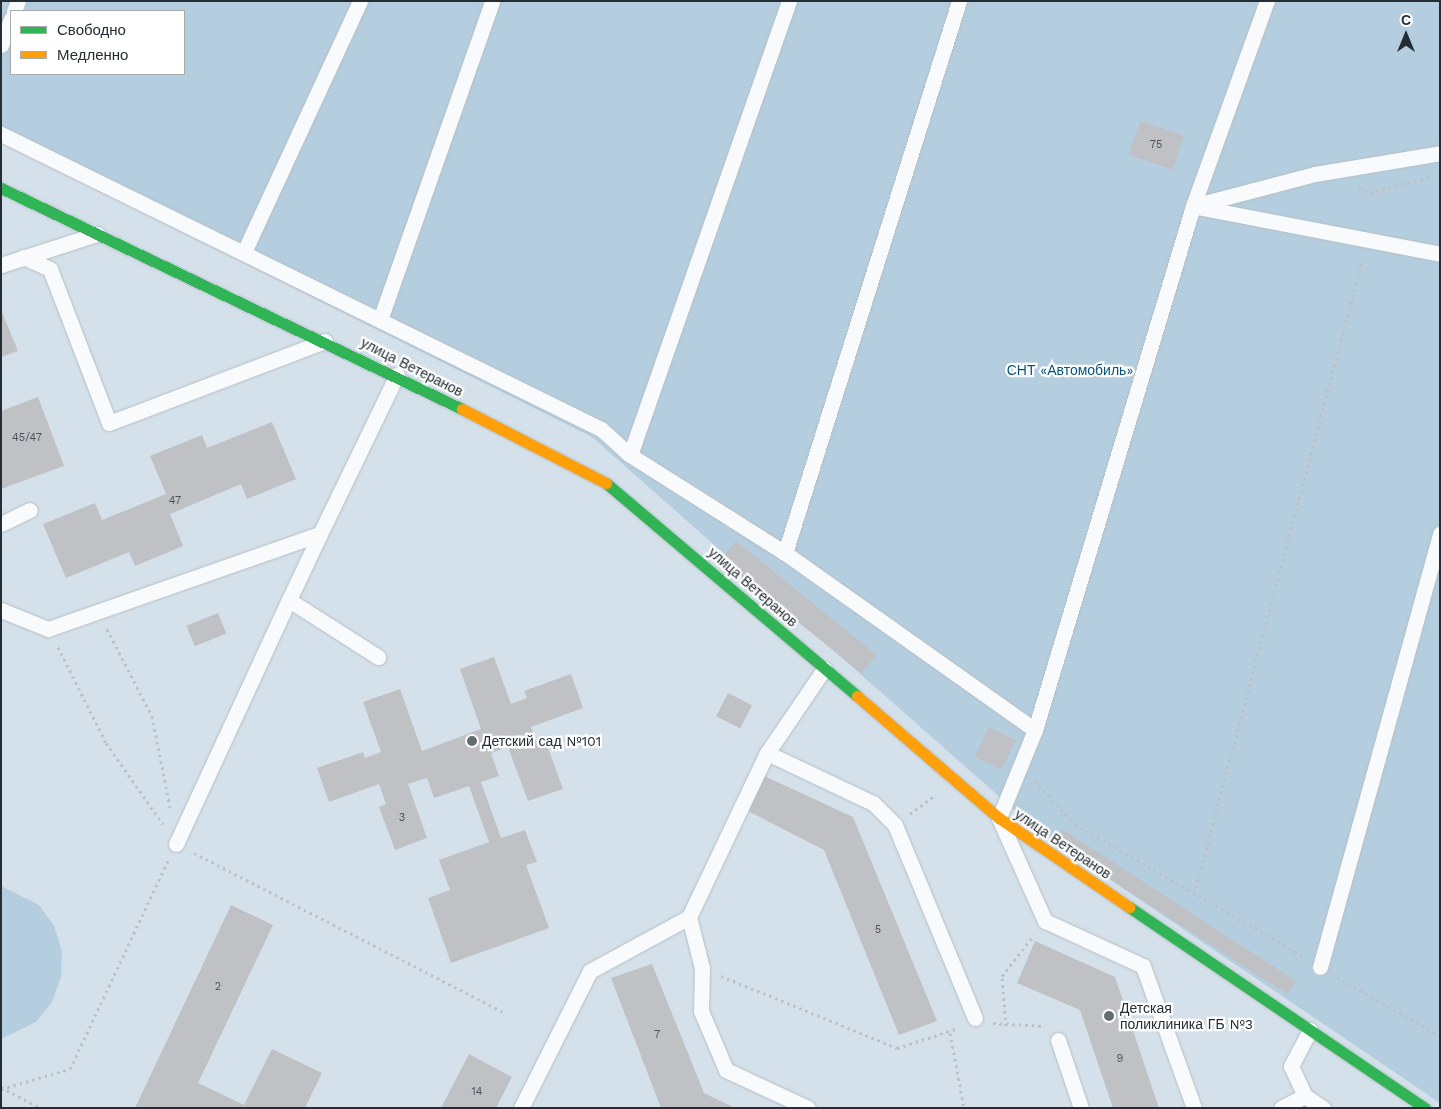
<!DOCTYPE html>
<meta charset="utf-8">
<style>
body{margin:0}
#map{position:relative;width:1441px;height:1109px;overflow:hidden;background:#d4e1ea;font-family:"Work Sans",sans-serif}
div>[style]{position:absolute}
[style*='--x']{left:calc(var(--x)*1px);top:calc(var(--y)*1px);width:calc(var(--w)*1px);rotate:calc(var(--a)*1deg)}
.green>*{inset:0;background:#b5cedf}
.building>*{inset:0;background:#c0c1c5;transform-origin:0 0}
.path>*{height:3px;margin-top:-1.5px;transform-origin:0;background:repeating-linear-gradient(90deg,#bdc1c3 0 2.5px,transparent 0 6.5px)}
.roads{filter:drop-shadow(0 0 1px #b4bec5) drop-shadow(0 0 1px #b4bec5)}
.lane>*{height:15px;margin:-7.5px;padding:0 7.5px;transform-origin:7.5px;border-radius:7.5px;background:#f9fafc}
.fast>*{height:11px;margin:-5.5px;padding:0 5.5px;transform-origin:5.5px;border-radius:5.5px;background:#30b455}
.slow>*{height:11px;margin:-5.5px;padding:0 5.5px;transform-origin:5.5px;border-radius:5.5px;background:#ff9f0a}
.dots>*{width:14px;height:14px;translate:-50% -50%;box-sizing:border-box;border:2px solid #fff;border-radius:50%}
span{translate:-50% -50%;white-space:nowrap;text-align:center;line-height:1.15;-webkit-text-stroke:4.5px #fff;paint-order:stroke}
.number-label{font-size:11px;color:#4b5258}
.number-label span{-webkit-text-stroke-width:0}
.street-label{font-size:14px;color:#242d33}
.park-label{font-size:14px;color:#06547b}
.poi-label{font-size:14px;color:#242d33}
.left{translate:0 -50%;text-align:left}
.frame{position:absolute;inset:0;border:2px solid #242d33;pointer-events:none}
.legend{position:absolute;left:10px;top:10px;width:175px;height:65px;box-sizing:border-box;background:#fff;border:1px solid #a7abad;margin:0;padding:6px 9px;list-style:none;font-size:15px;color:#242d33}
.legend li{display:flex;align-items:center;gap:10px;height:25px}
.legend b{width:25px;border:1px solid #a7abad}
.north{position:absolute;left:1381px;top:10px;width:50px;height:50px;-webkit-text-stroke:4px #fff;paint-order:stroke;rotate:0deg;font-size:14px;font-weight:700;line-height:20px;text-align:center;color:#242d33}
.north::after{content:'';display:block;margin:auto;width:18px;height:22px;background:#242d33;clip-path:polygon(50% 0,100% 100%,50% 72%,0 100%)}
</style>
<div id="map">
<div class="green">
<i style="clip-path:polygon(evenodd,1px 1px,1440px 1px,1440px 1103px,1037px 830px,592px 437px,1px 142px,1px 1px,11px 11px,184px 11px,184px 74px,11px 74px,11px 11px)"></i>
<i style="clip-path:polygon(1px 886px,39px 905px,54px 926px,62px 951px,61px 977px,52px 1002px,36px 1022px,1px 1039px)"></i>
</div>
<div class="building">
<i style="left:1140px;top:121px;width:46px;height:36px;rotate:18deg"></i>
<i style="clip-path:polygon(1px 310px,18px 351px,1px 357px)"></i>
<i style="clip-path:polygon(38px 397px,64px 466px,1px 489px,1px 411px)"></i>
<i style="clip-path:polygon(272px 422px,296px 479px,247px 499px,241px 484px,170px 514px,183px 546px,135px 566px,129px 552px,66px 578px,43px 524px,95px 503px,102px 520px,166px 494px,150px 456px,202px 435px,207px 448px)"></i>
<i style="left:736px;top:541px;width:181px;height:24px;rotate:39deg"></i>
<i style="left:218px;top:613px;width:22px;height:34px;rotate:68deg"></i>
<i style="clip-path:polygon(494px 657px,511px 704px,527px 698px,524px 691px,571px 674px,583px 708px,531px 727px,538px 748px,547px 745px,563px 789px,528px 801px,508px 747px,491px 753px,499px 776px,481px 782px,501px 838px,525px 830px,537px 862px,526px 865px,549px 928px,451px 963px,428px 898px,450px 890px,439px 860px,489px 842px,469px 786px,434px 798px,427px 778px,408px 784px,427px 838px,395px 850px,379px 807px,386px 804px,379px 784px,329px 802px,317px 768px,363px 752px,365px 758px,381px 752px,363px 702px,400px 689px,422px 751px,481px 729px,460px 669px)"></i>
<i style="left:728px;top:693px;width:27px;height:26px;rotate:27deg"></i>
<i style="left:989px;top:727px;width:30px;height:33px;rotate:26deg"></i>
<i style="clip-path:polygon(762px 775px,853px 817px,937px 1021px,899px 1035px,824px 850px,746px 810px)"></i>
<i style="left:1062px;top:829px;width:279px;height:16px;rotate:33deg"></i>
<i style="clip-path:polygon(231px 905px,273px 925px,198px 1083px,244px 1105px,272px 1049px,322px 1073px,305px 1108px,135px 1108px)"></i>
<i style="clip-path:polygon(1035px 941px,1115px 977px,1159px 1108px,1113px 1108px,1080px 1010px,1017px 983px)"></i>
<i style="clip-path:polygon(652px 964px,704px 1093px,735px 1108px,661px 1108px,611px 978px)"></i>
<i style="clip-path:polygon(469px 1054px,512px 1077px,496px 1108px,441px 1108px)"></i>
</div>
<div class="path">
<i style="--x:1358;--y:188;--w:13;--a:23"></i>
<i style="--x:1370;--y:193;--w:61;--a:-15.2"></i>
<i style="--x:107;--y:629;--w:98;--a:62.7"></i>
<i style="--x:152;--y:716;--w:93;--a:78.8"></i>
<i style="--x:58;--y:647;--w:107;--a:63.4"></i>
<i style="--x:106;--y:743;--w:99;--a:54.9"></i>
<i style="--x:1034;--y:781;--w:59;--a:46.4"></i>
<i style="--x:1075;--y:824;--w:265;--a:30.1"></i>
<i style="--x:910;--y:814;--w:31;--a:-37"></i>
<i style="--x:194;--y:853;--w:350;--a:27.2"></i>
<i style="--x:1194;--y:894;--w:658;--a:-75.12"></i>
<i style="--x:721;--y:976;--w:190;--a:22.2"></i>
<i style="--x:897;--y:1048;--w:65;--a:-17.9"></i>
<i style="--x:1337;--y:977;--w:119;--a:29.8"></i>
<i style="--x:993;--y:1023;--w:50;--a:3.4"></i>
<i style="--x:1006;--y:1026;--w:50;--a:-94.6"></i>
<i style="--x:1002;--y:976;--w:52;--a:-52"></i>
<i style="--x:950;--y:1033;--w:76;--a:79.4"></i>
<i style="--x:1;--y:1087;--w:44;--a:28.3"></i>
<i style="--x:1;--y:1089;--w:72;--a:-16.2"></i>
<i style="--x:70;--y:1069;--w:230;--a:-64.8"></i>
</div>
<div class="roads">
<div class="lane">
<i style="--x:14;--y:11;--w:11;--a:-68"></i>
<i style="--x:1;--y:45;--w:28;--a:-69"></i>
<i style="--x:1;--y:134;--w:669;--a:26.18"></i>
<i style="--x:601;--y:429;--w:39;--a:42"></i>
<i style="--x:630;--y:455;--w:183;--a:32.3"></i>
<i style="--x:785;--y:553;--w:306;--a:35.3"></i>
<i style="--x:1193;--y:206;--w:126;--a:-14.7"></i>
<i style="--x:1315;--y:174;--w:127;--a:-9.5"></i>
<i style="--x:1197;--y:207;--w:248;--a:10.9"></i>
<i style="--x:244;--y:252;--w:277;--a:-65.2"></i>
<i style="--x:23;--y:257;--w:30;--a:24"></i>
<i style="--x:50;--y:269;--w:165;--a:69"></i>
<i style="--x:109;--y:423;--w:231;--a:-20.8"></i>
<i style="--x:1;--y:265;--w:101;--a:-17.9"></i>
<i style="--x:381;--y:317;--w:335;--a:-70.6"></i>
<i style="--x:630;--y:455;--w:481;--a:-70.7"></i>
<i style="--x:1;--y:524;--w:32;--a:-26"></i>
<i style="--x:320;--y:534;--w:73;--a:115.2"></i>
<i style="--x:289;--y:600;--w:106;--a:32.6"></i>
<i style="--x:785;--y:553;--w:579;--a:-72.5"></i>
<i style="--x:1;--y:610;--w:51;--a:22"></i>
<i style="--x:48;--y:629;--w:288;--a:-19.3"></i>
<i style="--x:320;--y:534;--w:177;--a:-64.2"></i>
<i style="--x:767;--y:753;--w:117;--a:25.3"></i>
<i style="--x:873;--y:803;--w:31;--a:45"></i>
<i style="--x:895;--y:825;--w:209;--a:67.5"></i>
<i style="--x:176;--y:844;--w:269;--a:-65.2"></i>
<i style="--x:689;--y:917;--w:53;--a:75.7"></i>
<i style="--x:702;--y:968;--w:43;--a:91.3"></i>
<i style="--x:701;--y:1011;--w:64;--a:67"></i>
<i style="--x:726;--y:1070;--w:90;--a:24.9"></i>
<i style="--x:1320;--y:967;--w:450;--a:-74.5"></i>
<i style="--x:1310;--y:1030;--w:41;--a:117.8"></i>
<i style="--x:1291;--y:1066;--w:33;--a:65"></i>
<i style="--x:1305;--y:1096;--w:22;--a:34"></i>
<i style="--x:1058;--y:1040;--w:72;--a:71.3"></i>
<i style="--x:521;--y:1108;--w:153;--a:-63.3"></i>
<i style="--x:590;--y:971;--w:113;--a:-28.6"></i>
<i style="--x:689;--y:917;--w:182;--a:-64.6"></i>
<i style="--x:767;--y:753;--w:102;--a:-55.8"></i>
<i style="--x:1194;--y:1108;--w:151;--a:-109.8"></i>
<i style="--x:1143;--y:966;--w:108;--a:-155.3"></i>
<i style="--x:1045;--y:921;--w:113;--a:-114.1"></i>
<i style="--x:999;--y:818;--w:95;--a:-67.8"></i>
<i style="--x:1035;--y:730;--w:547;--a:-73.22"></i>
<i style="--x:1193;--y:206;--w:218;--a:-70.2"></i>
<i style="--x:1281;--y:1108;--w:27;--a:-27"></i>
</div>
<div class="fast">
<i style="--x:1;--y:188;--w:511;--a:25.61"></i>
<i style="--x:606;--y:483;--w:329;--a:40.3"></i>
<i style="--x:1129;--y:907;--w:358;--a:34.2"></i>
</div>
<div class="slow">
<i style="--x:462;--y:409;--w:162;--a:27.2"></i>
<i style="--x:857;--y:696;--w:187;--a:40.7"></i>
<i style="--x:999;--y:818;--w:158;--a:34.4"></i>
</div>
</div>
<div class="dots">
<i style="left:472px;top:741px;background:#626c73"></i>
<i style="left:1109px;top:1016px;background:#626c73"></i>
</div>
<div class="number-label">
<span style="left:1156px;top:145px">75</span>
<span style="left:27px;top:438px">45/47</span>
<span style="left:175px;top:501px">47</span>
<span style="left:402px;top:818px">3</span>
<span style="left:878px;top:930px">5</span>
<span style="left:218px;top:987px">2</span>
<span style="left:657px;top:1035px">7</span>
<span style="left:1120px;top:1059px">9</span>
<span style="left:477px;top:1092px">14</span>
</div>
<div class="street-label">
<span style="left:412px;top:367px;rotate:27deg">улица Ветеранов</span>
<span style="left:753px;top:587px;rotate:41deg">улица Ветеранов</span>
<span style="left:1063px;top:844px;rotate:34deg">улица Ветеранов</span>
</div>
<div class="park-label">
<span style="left:1070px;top:370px">СНТ «Автомобиль»</span>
</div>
<div class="poi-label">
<span class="left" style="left:482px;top:741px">Детский сад №101</span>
<span class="left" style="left:1120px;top:1016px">Детская<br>поликлиника ГБ №3</span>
</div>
<div class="frame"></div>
<ul class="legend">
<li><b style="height:6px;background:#30b455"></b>Свободно</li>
<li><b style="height:6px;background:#ff9f0a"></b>Медленно</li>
</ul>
<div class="north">С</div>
</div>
